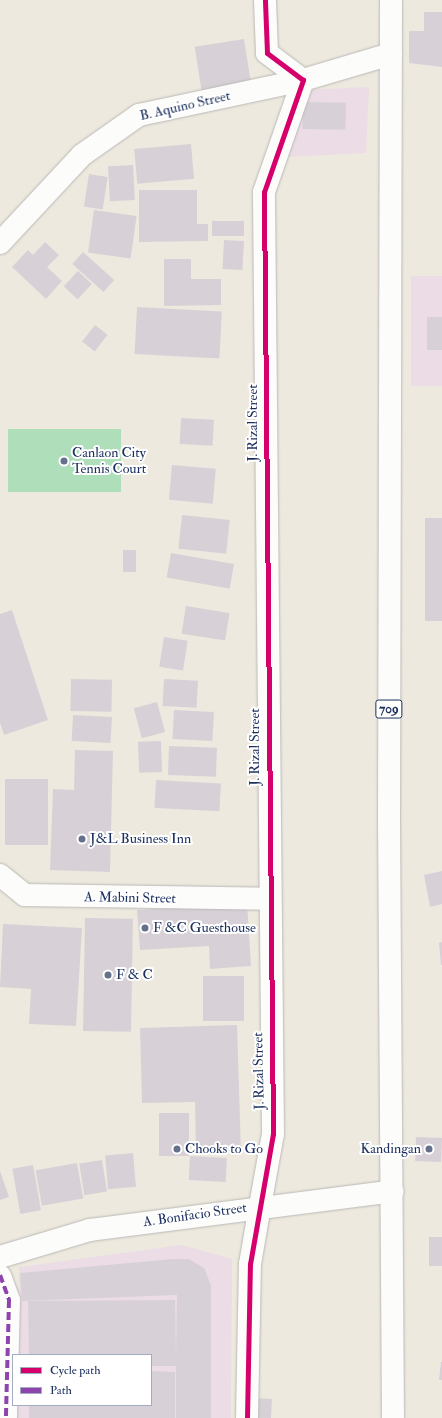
<!DOCTYPE html>
<style>
body{margin:0}
#map{position:relative;width:442px;height:1418px;overflow:hidden;background:#eee9de;font-family:"IM FELL Double Pica",serif}
div>[style]{position:absolute}
[style*='--x']{left:calc(var(--x)*1px);top:calc(var(--y)*1px);width:calc(var(--w)*1px);rotate:calc(var(--a)*1deg)}
.built>*{inset:0;background:#ecdce6;transform-origin:0 0}
.green>*{inset:0;background:#afdfba;transform-origin:0 0}
.building>*{inset:0;background:#d7d1d7;transform-origin:0 0}
.roads{filter:drop-shadow(0 0 1px #b9b8b6) drop-shadow(0 0 1px #b9b8b6)}
.pedestrian>*{height:21px;margin:-10.5px;padding:0 10.5px;transform-origin:10.5px;border-radius:10.5px;background:#fcfcfa}
.minor>*{height:22px;margin:-11px;padding:0 11px;transform-origin:11px;border-radius:11px;background:#fcfcfa}
.tertiary>*{height:22px;margin:-11px;padding:0 11px;transform-origin:11px;border-radius:11px;background:#fcfcfa}
.primary>*{height:22px;margin:-11px;padding:0 11px;transform-origin:11px;border-radius:11px;background:#fcfcfa}
.quiet>*{height:4px;margin-top:-2px;transform-origin:0;background:repeating-linear-gradient(90deg,#8e44ad 0 8px,transparent 0 12px)}
.cycleway>*{height:5px;margin:-2.5px;padding:0 2.5px;transform-origin:2.5px;border-radius:2.5px;background:#d6006c}
.dots>*{width:11px;height:11px;translate:-50% -50%;box-sizing:border-box;border:2px solid #fff;border-radius:50%}
span{translate:-50% -50%;white-space:nowrap;text-align:center;line-height:1.15;-webkit-text-stroke:4px #fff;paint-order:stroke}
.shield-label span{padding:1px 3px;background:#fff;border:1px solid;border-radius:3px;-webkit-text-stroke-width:0}
.shield-label{font-size:13px;color:#1b2f5e;font-weight:700}
.street-label{font-size:14px;color:#1b2f5e}
.poi-label{font-size:14px;color:#1b2f5e}
.left{translate:0 -50%;text-align:left}
.right{translate:-100% -50%;text-align:right}
.legend{position:absolute;left:12px;top:1354px;width:140px;height:52px;box-sizing:border-box;background:#fff;border:1px solid #a4acbf;margin:0;padding:5px 7px;list-style:none;font-size:12px;color:#1b2f5e}
.legend li{display:flex;align-items:center;gap:8px;height:20px}
.legend b{width:20px;border:1px solid #a4acbf}
</style>
<div id="map">
<div class="built">
<i style="clip-path:polygon(369px 87px,366px 153px,284px 157px,305px 90px)"></i>
<i style="left:442px;top:276px;width:110px;height:31px;rotate:90deg"></i>
<i style="clip-path:polygon(182px 1245px,232px 1259px,231px 1418px,17px 1418px,17px 1405px,151px 1405px,151px 1355px,18px 1355px,19px 1267px)"></i>
</div>
<div class="green">
<i style="left:121px;top:429px;width:63px;height:113px;rotate:90deg"></i>
</div>
<div class="building">
<i style="clip-path:polygon(424px 12px,442px 12px,442px 67px,409px 63px,409px 31px,424px 31px)"></i>
<i style="left:244px;top:39px;width:47px;height:50px;rotate:81deg"></i>
<i style="left:303px;top:102px;width:43px;height:27px;rotate:1deg"></i>
<i style="left:191px;top:144px;width:35px;height:57px;rotate:85deg"></i>
<i style="left:133px;top:165px;width:35px;height:25px;rotate:87deg"></i>
<i style="left:89px;top:174px;width:19px;height:33px;rotate:9deg"></i>
<i style="clip-path:polygon(139px 190px,197px 190px,197px 224px,208px 224px,208px 241px,139px 242px)"></i>
<i style="left:94px;top:210px;width:43px;height:43px;rotate:8deg"></i>
<i style="left:212px;top:221px;width:32px;height:15px"></i>
<i style="left:224px;top:240px;width:20px;height:29px;rotate:3deg"></i>
<i style="clip-path:polygon(45px 242px,59px 255px,47px 267px,62px 281px,46px 299px,12px 267px,28px 250px,33px 255px)"></i>
<i style="left:83px;top:252px;width:42px;height:16px;rotate:42deg"></i>
<i style="clip-path:polygon(164px 259px,191px 259px,191px 279px,221px 279px,221px 305px,164px 306px)"></i>
<i style="left:78px;top:271px;width:19px;height:21px;rotate:43deg"></i>
<i style="left:137px;top:307px;width:85px;height:47px;rotate:3deg"></i>
<i style="left:427px;top:317px;width:15px;height:33px"></i>
<i style="left:95px;top:325px;width:16px;height:21px;rotate:38deg"></i>
<i style="left:181px;top:418px;width:33px;height:26px;rotate:3deg"></i>
<i style="left:172px;top:465px;width:44px;height:35px;rotate:5deg"></i>
<i style="left:182px;top:515px;width:48px;height:34px;rotate:6deg"></i>
<i style="left:425px;top:518px;width:17px;height:103px"></i>
<i style="left:123px;top:550px;width:13px;height:22px"></i>
<i style="left:171px;top:553px;width:64px;height:25px;rotate:10deg"></i>
<i style="left:186px;top:606px;width:44px;height:28px;rotate:9deg"></i>
<i style="clip-path:polygon(12px 610px,48px 720px,4px 735px,0 723px,0 614px)"></i>
<i style="left:164px;top:637px;width:24px;height:30px;rotate:9deg"></i>
<i style="left:71px;top:679px;width:41px;height:32px;rotate:1deg"></i>
<i style="left:164px;top:679px;width:34px;height:27px;rotate:3deg"></i>
<i style="left:157px;top:702px;width:31px;height:24px;rotate:75deg"></i>
<i style="left:174px;top:710px;width:40px;height:29px;rotate:3deg"></i>
<i style="left:73px;top:715px;width:39px;height:26px;rotate:3deg"></i>
<i style="left:161px;top:741px;width:31px;height:23px;rotate:88deg"></i>
<i style="left:169px;top:746px;width:48px;height:29px;rotate:2deg"></i>
<i style="clip-path:polygon(75px 750px,113px 751px,110px 872px,50px 870px,53px 789px,74px 790px)"></i>
<i style="left:5px;top:779px;width:43px;height:66px"></i>
<i style="left:156px;top:780px;width:65px;height:28px;rotate:3deg"></i>
<i style="clip-path:polygon(442px 871px,442px 904px,430px 907px,424px 875px)"></i>
<i style="clip-path:polygon(247px 903px,251px 966px,210px 969px,209px 946px,140px 950px,137px 910px)"></i>
<i style="left:85px;top:918px;width:48px;height:113px;rotate:1deg"></i>
<i style="clip-path:polygon(3px 924px,82px 928px,76px 1026px,29px 1024px,31px 989px,0 987px)"></i>
<i style="clip-path:polygon(442px 942px,442px 965px,441px 965px,439px 943px)"></i>
<i style="left:203px;top:976px;width:41px;height:45px"></i>
<i style="clip-path:polygon(237px 1025px,241px 1152px,196px 1153px,195px 1102px,142px 1103px,140px 1028px)"></i>
<i style="left:159px;top:1113px;width:30px;height:43px"></i>
<i style="left:416px;top:1137px;width:26px;height:24px;rotate:2deg"></i>
<i style="left:133px;top:1153px;width:34px;height:28px;rotate:85deg"></i>
<i style="left:190px;top:1156px;width:37px;height:24px;rotate:3deg"></i>
<i style="left:102px;top:1160px;width:32px;height:23px;rotate:81deg"></i>
<i style="left:77px;top:1163px;width:36px;height:42px;rotate:80deg"></i>
<i style="left:33px;top:1165px;width:46px;height:21px;rotate:80deg"></i>
<i style="clip-path:polygon(0 1171px,9px 1197px,0 1200px)"></i>
<i style="left:429px;top:1237px;width:13px;height:29px"></i>
<i style="clip-path:polygon(173px 1259px,189px 1259px,204px 1268px,211px 1285px,211px 1418px,176px 1418px,176px 1366px,151px 1366px,151px 1355px,29px 1355px,28px 1301px,175px 1300px,176px 1358px,177px 1295px,22px 1301px,20px 1273px)"></i>
<i style="clip-path:polygon(441px 1362px,442px 1362px,442px 1380px,439px 1380px)"></i>
<i style="clip-path:polygon(151px 1371px,175px 1372px,175px 1418px,29px 1418px,29px 1405px,151px 1405px)"></i>
<i style="left:252px;top:1398px;width:20px;height:20px;rotate:3deg"></i>
</div>
<div class="roads">
<div class="pedestrian">
<i style="--x:0;--y:1275;--w:27;--a:70"></i>
<i style="--x:9;--y:1300;--w:118;--a:91.5"></i>
</div>
<div class="minor">
<i style="--x:0;--y:875;--w:32;--a:39"></i>
<i style="--x:25;--y:895;--w:243;--a:0.9"></i>
<i style="--x:260;--y:1206;--w:73;--a:-79.8"></i>
<i style="--x:273;--y:1134;--w:942;--a:-90.55"></i>
<i style="--x:264;--y:192;--w:119;--a:-70.8"></i>
<i style="--x:303;--y:80;--w:45;--a:-143.1"></i>
<i style="--x:267;--y:53;--w:53;--a:-92.2"></i>
</div>
<div class="tertiary">
<i style="--x:0;--y:243;--w:120;--a:-47"></i>
<i style="--x:82;--y:155;--w:70;--a:-35.1"></i>
<i style="--x:139;--y:115;--w:168;--a:-12"></i>
<i style="--x:303;--y:80;--w:92;--a:-16.5"></i>
<i style="--x:0;--y:1257;--w:94;--a:-16.7"></i>
<i style="--x:90;--y:1230;--w:305;--a:-7.3"></i>
<i style="--x:247;--y:1418;--w:154;--a:-88.9"></i>
<i style="--x:250;--y:1264;--w:59;--a:-80.2"></i>
</div>
<div class="primary">
<i style="--x:391;--y:0;--w:820;--a:90.14"></i>
<i style="--x:389;--y:820;--w:598;--a:89.62"></i>
</div>
</div>
<div class="quiet">
<i style="--x:0;--y:1275;--w:27;--a:70"></i>
<i style="--x:9;--y:1300;--w:118;--a:91.5"></i>
</div>
<div class="cycleway">
<i style="--x:247;--y:1418;--w:154;--a:-88.9"></i>
<i style="--x:250;--y:1264;--w:132;--a:-80"></i>
<i style="--x:273;--y:1134;--w:942;--a:-90.55"></i>
<i style="--x:264;--y:192;--w:119;--a:-70.8"></i>
<i style="--x:303;--y:80;--w:45;--a:-143.1"></i>
<i style="--x:267;--y:53;--w:53;--a:-92.2"></i>
</div>
<div class="dots">
<i style="left:64px;top:461px;background:#65708b"></i>
<i style="left:82px;top:839px;background:#65708b"></i>
<i style="left:145px;top:928px;background:#65708b"></i>
<i style="left:108px;top:975px;background:#65708b"></i>
<i style="left:177px;top:1149px;background:#65708b"></i>
<i style="left:429px;top:1149px;background:#65708b"></i>
</div>
<div class="shield-label">
<span style="left:389px;top:709px">709</span>
</div>
<div class="street-label">
<span style="left:185px;top:106px;rotate:-13deg">B. Aquino Street</span>
<span style="left:253px;top:423px;rotate:-90deg">J. Rizal Street</span>
<span style="left:255px;top:747px;rotate:-90deg">J. Rizal Street</span>
<span style="left:130px;top:898px;rotate:1deg">A. Mabini Street</span>
<span style="left:259px;top:1071px;rotate:-91deg">J. Rizal Street</span>
<span style="left:195px;top:1215px;rotate:-8deg">A. Bonifacio Street</span>
</div>
<div class="poi-label">
<span class="left" style="left:72px;top:461px">Canlaon City<br>Tennis Court</span>
<span class="left" style="left:90px;top:839px">J&amp;L Business Inn</span>
<span class="left" style="left:153px;top:928px">F &amp;C Guesthouse</span>
<span class="left" style="left:116px;top:975px">F &amp; C</span>
<span class="left" style="left:185px;top:1149px">Chooks to Go</span>
<span class="right" style="left:421px;top:1149px">Kandingan</span>
</div>
<ul class="legend">
<li><b style="height:5px;background:#d6006c"></b>Cycle path</li>
<li><b style="height:5px;background:#8e44ad"></b>Path</li>
</ul>
</div>
